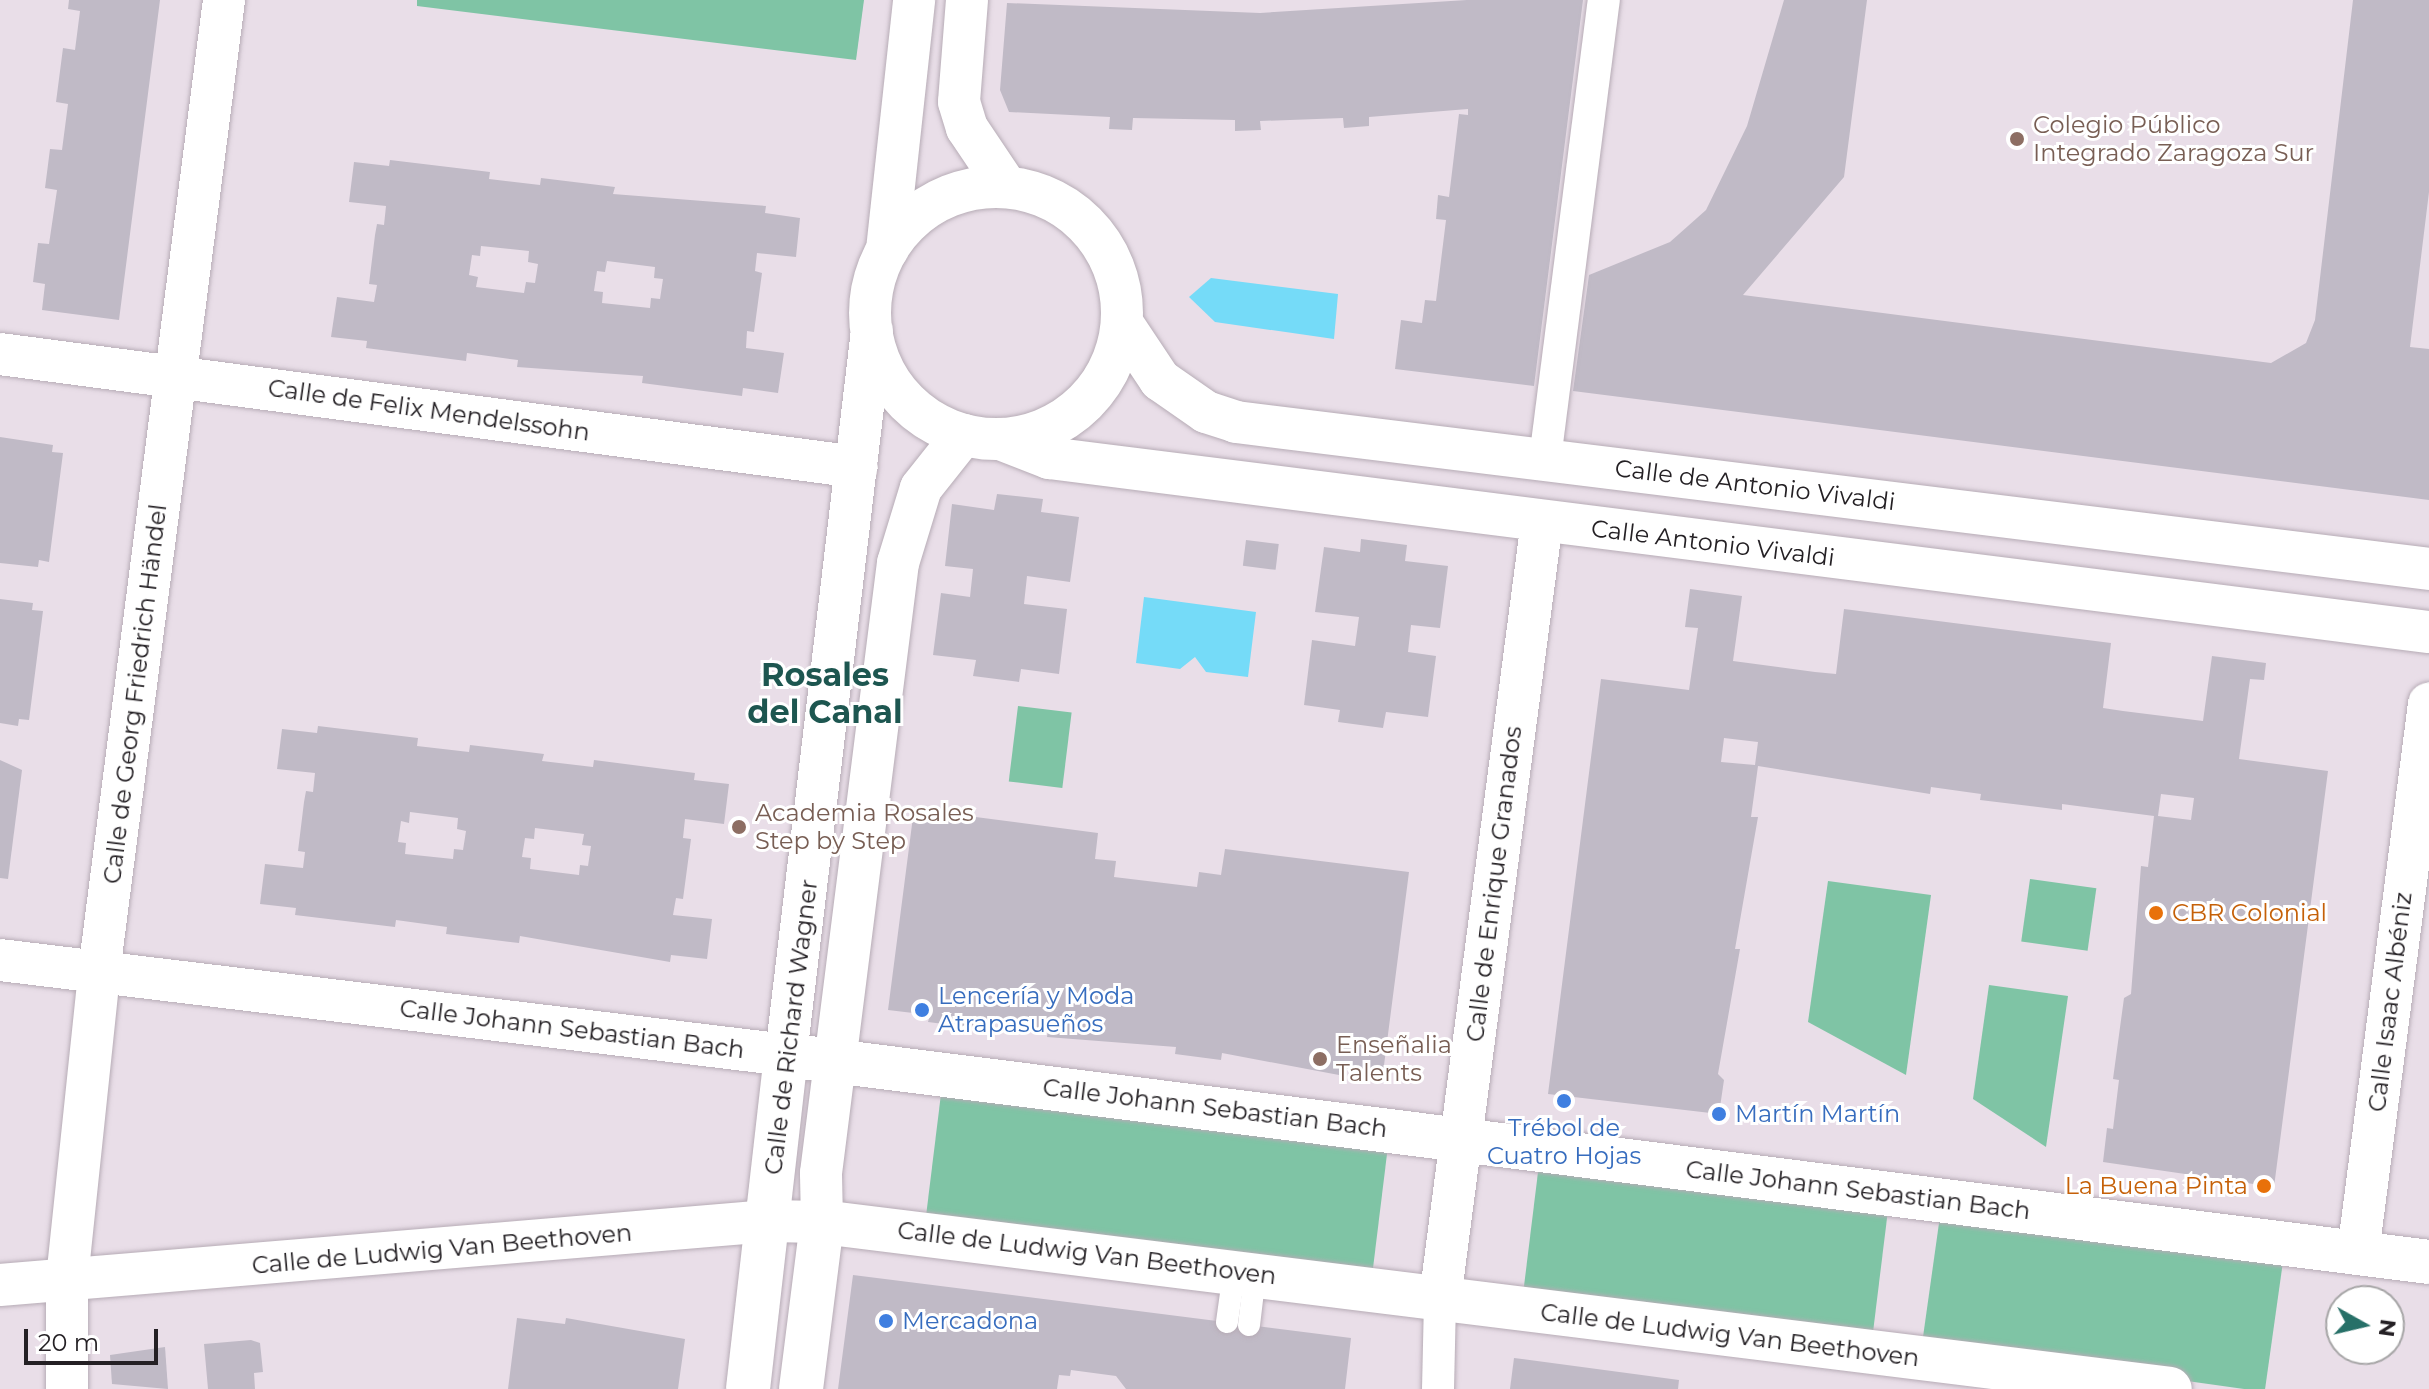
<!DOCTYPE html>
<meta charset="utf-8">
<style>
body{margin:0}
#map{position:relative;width:2429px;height:1389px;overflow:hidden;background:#e9dee8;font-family:Montserrat,sans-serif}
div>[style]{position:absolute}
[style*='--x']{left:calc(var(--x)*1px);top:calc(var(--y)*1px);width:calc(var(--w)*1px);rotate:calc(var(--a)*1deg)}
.green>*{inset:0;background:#7fc4a5;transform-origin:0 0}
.water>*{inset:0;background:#75dbf8}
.building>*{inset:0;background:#c0bac6;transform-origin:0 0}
.roads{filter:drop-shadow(0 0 2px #b7acb6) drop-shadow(0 0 2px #b7acb6)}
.service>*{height:22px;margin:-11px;padding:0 11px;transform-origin:11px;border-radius:11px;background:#fff}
.pedestrian>*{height:32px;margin:-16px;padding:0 16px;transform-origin:16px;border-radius:16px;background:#fff}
.minor>*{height:42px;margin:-21px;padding:0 21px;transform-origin:21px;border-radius:21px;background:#fff}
.minor>.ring{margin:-21px;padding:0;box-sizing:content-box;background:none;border:42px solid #fff;border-radius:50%}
.tertiary>*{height:44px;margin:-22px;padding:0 22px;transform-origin:22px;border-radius:22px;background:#fff}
.dots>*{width:22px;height:22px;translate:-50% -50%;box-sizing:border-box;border:4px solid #fff;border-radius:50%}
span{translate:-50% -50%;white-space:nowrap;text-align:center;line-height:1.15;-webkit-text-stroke:6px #fff;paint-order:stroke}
.education-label{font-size:24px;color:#785e54}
.left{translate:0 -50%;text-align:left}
.street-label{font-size:24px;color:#242024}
.food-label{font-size:24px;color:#c56008}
.right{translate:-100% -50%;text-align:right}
.shop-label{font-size:24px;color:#366cbe}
.district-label{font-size:32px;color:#1d5650;font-weight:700}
.north{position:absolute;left:2325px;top:1285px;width:80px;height:80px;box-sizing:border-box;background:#fff;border:2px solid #a7a6a7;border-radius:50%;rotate:98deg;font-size:22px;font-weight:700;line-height:32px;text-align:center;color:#242024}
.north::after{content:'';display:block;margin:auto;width:28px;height:36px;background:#277068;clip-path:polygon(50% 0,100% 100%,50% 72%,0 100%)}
.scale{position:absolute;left:24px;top:1329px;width:134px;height:36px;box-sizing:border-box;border:4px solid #242024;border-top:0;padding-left:10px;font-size:24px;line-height:28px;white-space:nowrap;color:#242024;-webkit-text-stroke:6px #fff;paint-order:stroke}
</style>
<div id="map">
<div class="green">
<i style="clip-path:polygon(417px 0,864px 0,856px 60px,417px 6px)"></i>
<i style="left:1018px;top:706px;width:54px;height:76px;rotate:7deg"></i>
<i style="left:2030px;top:879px;width:67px;height:63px;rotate:8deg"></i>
<i style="clip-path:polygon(1828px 881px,1931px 895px,1906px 1075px,1808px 1022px)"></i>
<i style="clip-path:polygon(1989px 985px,2068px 996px,2046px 1147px,1973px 1099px)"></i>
<i style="left:941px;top:1094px;width:450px;height:127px;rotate:7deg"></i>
<i style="left:1539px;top:1164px;width:352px;height:132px;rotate:7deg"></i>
<i style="left:1940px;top:1216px;width:346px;height:129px;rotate:8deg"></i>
</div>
<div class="water">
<i style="clip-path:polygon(1211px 278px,1338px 294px,1334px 339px,1215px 322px,1189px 297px)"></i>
<i style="clip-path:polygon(1144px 597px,1256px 612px,1248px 677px,1206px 672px,1195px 657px,1180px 669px,1136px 663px)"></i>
</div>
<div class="building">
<i style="clip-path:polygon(69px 0,160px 0,119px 320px,42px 310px,45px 284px,33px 282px,38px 243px,49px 244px,57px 190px,45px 188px,50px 149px,62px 150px,68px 104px,56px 102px,63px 48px,75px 50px,80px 11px,68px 9px)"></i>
<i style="clip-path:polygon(1467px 0,1583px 0,1534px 386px,1395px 369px,1401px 320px,1422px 323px,1425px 300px,1436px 301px,1446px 220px,1436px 219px,1438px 195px,1449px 197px,1459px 114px,1468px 115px,1468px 109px,1369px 117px,1369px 126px,1344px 128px,1343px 118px,1260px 121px,1261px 130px,1235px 131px,1235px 120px,1133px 118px,1132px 130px,1109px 129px,1110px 117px,1009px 112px,1000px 90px,1007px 3px,1260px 13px)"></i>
<i style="clip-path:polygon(1784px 0,1867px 0,1844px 177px,1743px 295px,2271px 363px,2306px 343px,2315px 320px,2353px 0,2429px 0,2429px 192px,2410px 347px,2429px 349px,2429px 500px,1573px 391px,1589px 275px,1670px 242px,1706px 210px,1747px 126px)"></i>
<i style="clip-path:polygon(evenodd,390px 160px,490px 172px,489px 179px,540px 185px,541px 178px,615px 187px,613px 194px,766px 206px,765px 213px,800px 218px,796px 257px,757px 253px,755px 271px,762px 273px,754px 332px,747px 331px,746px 348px,784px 353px,778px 393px,743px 388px,742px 396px,642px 383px,643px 376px,517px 367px,518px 360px,467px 353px,466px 361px,366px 348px,367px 341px,331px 337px,337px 297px,374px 302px,377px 285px,369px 284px,375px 235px,377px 224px,384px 225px,386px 206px,349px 202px,354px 162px,389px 166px,390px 160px,481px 246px,529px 251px,528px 262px,538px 264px,535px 283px,526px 282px,524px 293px,476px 287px,478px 277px,469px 275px,472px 255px,480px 256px,481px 246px,390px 160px,607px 261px,655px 267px,654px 278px,663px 279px,660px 299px,651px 298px,650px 308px,602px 303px,603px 292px,594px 291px,597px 271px,605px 272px,607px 261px)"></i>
<i style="clip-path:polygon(0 437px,53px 445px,52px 452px,63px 453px,49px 562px,39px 560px,38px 567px,0 563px)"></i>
<i style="clip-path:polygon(997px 494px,1043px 499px,1041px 512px,1079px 517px,1070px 582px,1027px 576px,1024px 604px,1067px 609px,1059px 674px,1021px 669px,1019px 682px,973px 676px,976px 660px,933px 655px,941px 593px,970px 597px,973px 569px,945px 566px,952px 504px,994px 510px)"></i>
<i style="clip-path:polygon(1361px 539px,1407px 545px,1405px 561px,1448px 566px,1440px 628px,1411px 625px,1408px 652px,1436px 656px,1428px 717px,1386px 712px,1383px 728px,1338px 722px,1340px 710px,1304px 705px,1312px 640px,1355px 646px,1359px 617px,1315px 612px,1324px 547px,1360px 552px)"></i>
<i style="left:1246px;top:540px;width:33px;height:26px;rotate:7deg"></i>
<i style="clip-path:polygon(evenodd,1690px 589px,1742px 596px,1733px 661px,1815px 672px,1836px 674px,1844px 609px,2111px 643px,2103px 708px,2123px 711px,2203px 721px,2212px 656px,2266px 663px,2264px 680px,2250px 679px,2239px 759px,2328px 771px,2274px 1187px,2103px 1162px,2107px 1128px,2113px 1129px,2119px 1080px,2113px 1079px,2124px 998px,2131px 994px,2141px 866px,2148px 867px,2154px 816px,2062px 804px,2062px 810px,1980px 800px,1981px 794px,1931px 787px,1930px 794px,1758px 766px,1751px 817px,1758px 817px,1735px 949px,1740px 949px,1718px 1074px,1724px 1080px,1719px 1114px,1548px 1094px,1601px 679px,1689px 690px,1698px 628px,1685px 627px,1690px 589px,1724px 738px,1758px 742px,1755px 765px,1721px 762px,1724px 738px,1690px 589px,2161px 794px,2194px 798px,2191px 820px,2158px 816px,2161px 794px)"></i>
<i style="clip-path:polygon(0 599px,33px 603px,32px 610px,43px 611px,29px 720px,19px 719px,18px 726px,0 723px)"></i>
<i style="clip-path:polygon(evenodd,318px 726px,418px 738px,417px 746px,469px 752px,470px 745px,544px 754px,542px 761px,593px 767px,594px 760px,695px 773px,694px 780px,729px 784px,724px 824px,685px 819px,683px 838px,691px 839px,683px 899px,676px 898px,673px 915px,712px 919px,707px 959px,671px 955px,670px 962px,520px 936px,519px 943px,446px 934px,447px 927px,396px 920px,395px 927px,295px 915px,296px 908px,260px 904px,265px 864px,303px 868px,305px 852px,298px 851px,304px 802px,306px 791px,313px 792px,315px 773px,277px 769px,282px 729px,317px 733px,318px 726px,410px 812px,458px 818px,457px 829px,466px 831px,463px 850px,454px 849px,453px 859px,405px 854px,406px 843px,398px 842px,401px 821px,409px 823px,410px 812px,318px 726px,535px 828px,584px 834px,582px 845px,591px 846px,588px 866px,580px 865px,579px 875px,530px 869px,531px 858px,522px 857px,525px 838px,534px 839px,535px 828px)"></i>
<i style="clip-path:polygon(0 760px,22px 770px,8px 879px,0 878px)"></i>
<i style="clip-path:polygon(914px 809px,1098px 833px,1095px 859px,1116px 861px,1114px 877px,1197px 887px,1199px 872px,1221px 875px,1225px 849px,1409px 872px,1383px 1073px,1340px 1068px,1339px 1075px,1222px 1053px,1221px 1060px,1175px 1054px,1176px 1047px,1047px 1037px,1048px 1030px,976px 1021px,975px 1028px,928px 1022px,930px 1015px,888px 1010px)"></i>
<i style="clip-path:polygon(853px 1275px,1351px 1338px,1345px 1389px,1126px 1389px,1116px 1376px,1071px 1370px,1070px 1376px,1059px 1375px,1057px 1389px,838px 1389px)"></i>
<i style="clip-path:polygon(517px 1318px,565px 1324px,566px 1318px,685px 1339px,678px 1389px,508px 1389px)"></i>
<i style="clip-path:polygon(251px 1340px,260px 1343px,263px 1372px,254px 1373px,255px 1389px,208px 1389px,204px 1344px)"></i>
<i style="clip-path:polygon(165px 1347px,168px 1389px,112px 1384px,110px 1355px)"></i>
<i style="clip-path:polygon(1514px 1358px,1679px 1380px,1678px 1389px,1510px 1389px)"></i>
</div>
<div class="roads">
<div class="service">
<i style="--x:1227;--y:1322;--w:50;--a:-82"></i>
<i style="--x:1249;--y:1325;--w:50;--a:-83.2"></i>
</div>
<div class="pedestrian">
<i style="--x:1545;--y:459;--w:463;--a:-82.7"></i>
<i style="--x:1438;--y:1389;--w:90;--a:-88.7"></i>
</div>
<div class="minor">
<i style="--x:967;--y:0;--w:102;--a:94.5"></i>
<i style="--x:959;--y:102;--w:27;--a:73"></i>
<i style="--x:967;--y:128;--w:70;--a:56.1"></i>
<i class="ring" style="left:870px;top:187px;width:210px;height:210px"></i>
<i style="--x:887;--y:250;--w:251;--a:-83.8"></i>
<i style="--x:1122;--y:323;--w:69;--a:56.3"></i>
<i style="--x:1160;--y:380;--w:56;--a:34.8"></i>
<i style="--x:1206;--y:412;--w:32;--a:18"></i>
<i style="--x:1236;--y:422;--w:1202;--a:7.02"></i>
<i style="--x:0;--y:354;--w:864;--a:7.51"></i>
<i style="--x:1000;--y:439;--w:53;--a:21.2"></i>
<i style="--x:1049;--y:458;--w:1391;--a:7.19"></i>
<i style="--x:0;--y:960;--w:792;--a:6.89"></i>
<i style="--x:786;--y:1055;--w:729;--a:-83.23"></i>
<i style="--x:2358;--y:1253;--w:554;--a:-82.63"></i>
<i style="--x:0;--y:1285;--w:771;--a:-4.76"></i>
<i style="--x:768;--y:1221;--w:54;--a:1.1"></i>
<i style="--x:822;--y:1222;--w:49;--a:-91.2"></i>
<i style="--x:821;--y:1173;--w:615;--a:-82.81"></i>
<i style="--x:898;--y:563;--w:78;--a:-73"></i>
<i style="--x:921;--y:488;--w:68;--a:-51.6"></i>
<i style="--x:1440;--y:1299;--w:785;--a:-82.53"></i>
<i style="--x:67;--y:1389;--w:110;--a:-90"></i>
<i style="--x:67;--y:1279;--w:309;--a:-84"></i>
<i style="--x:99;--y:972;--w:980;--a:-82.67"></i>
</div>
<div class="tertiary">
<i style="--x:748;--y:1389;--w:336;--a:-83.5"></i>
<i style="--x:786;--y:1055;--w:1656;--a:7.18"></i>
<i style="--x:801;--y:1389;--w:168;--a:-82.8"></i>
<i style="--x:822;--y:1222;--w:1358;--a:7.06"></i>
</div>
</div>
<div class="dots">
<i style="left:2017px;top:139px;background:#8d6e63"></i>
<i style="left:739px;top:827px;background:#8d6e63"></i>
<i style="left:2156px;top:913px;background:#e8710a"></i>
<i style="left:922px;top:1010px;background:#3f7fe0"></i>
<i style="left:1320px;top:1059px;background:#8d6e63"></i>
<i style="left:1564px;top:1101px;background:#3f7fe0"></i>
<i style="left:1719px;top:1114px;background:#3f7fe0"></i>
<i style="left:2264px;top:1186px;background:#e8710a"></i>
<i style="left:886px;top:1321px;background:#3f7fe0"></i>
</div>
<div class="education-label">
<span class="left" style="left:2033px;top:139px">Colegio Público<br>Integrado Zaragoza Sur</span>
<span class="left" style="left:755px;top:827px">Academia Rosales<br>Step by Step</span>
<span class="left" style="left:1336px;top:1059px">Enseñalia<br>Talents</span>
</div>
<div class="street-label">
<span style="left:429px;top:410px;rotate:8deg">Calle de Felix Mendelssohn</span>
<span style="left:1755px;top:485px;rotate:7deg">Calle de Antonio Vivaldi</span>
<span style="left:1713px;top:543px;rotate:7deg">Calle Antonio Vivaldi</span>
<span style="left:135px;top:694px;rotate:-83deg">Calle de Georg Friedrich Händel</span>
<span style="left:1494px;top:884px;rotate:-83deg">Calle de Enrique Granados</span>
<span style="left:2390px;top:1002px;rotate:-83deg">Calle Isaac Albéniz</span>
<span style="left:791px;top:1027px;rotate:-83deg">Calle de Richard Wagner</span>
<span style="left:572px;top:1029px;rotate:7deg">Calle Johann Sebastian Bach</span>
<span style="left:1215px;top:1108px;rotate:7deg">Calle Johann Sebastian Bach</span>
<span style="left:1858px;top:1190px;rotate:7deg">Calle Johann Sebastian Bach</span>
<span style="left:442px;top:1249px;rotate:-5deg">Calle de Ludwig Van Beethoven</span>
<span style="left:1087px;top:1253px;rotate:7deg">Calle de Ludwig Van Beethoven</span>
<span style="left:1730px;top:1335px;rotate:7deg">Calle de Ludwig Van Beethoven</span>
</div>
<div class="food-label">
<span class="left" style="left:2172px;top:913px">CBR Colonial</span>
<span class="right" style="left:2248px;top:1186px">La Buena Pinta</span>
</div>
<div class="shop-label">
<span class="left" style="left:938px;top:1010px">Lencería y Moda<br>Atrapasueños</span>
<span class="left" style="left:1735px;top:1114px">Martín Martín</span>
<span style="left:1564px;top:1142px">Trébol de<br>Cuatro Hojas</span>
<span class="left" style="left:902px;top:1321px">Mercadona</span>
</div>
<div class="district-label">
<span style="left:825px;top:694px">Rosales<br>del Canal</span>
</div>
<div class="north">N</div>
<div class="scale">20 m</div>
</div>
